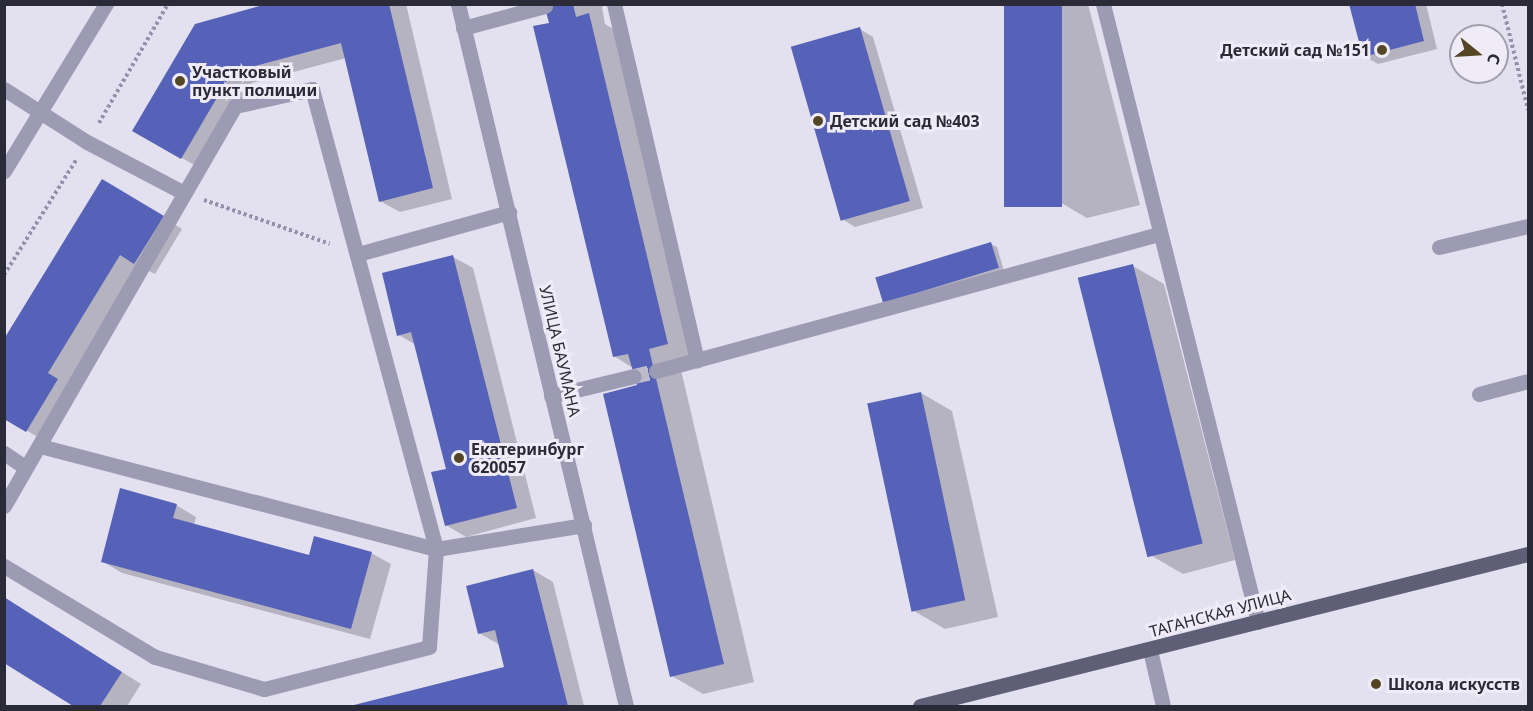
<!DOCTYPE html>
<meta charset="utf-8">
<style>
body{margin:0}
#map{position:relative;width:1533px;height:711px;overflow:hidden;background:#e3e0f0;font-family:"Noto Sans",sans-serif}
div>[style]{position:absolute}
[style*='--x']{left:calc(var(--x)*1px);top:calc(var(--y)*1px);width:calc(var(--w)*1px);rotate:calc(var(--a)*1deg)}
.shadow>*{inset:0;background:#0003}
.building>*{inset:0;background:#5662b8;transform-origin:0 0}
.minor-tunnel>*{height:15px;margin-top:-7.5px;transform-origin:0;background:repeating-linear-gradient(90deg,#bebccb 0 15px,transparent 0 23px)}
.path>*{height:4px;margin-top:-2px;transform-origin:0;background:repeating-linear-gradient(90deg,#9391ac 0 3px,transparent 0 6px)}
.minor>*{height:15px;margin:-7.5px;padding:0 7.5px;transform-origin:7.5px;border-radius:7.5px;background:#9d9bb3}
.major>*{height:15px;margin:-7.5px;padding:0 7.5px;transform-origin:7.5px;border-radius:7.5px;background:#5e5e77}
.dots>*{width:16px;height:16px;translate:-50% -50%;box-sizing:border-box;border:3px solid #efecf8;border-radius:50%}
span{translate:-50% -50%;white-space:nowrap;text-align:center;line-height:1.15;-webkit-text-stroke:6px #efecf8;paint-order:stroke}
.poi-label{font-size:16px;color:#2b2b37;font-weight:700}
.right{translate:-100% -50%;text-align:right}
.left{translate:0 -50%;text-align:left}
.street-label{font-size:16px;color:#2b2b37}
.frame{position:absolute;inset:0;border:6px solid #2b2b37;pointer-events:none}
.north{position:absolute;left:1449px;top:24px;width:60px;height:60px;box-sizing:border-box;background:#efecf8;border:2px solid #a19fab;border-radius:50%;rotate:108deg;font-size:16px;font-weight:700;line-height:24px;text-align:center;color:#2b2b37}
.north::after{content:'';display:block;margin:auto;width:21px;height:27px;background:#544625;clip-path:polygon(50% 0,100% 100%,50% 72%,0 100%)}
</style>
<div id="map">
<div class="shadow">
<i style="clip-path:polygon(273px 4px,406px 4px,452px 199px,400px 212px,380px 201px,346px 58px,252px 83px,201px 169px,134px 130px)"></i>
<i style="clip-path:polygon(529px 4px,605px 4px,602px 7px,605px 24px,625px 36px,703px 364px,681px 370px,754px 682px,703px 694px,672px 676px,638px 387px,633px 368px,614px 356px,549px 16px)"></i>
<i style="clip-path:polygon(1006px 4px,1088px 4px,1140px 205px,1087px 218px,1056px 200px)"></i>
<i style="clip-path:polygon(1351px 4px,1426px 4px,1437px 49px,1378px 64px,1364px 56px)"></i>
<i style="clip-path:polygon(860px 29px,873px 37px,923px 208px,855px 227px,842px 219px)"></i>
<i style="clip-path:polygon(122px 192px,182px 229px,155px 274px,140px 266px,46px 442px,4px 417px)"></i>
<i style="clip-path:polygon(991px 244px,997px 247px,1004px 271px,883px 301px)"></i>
<i style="clip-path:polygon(453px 257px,473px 268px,536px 518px,466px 537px,446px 525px,447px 470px,416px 345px,399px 335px)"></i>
<i style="clip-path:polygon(1133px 266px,1164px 284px,1235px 560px,1183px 574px,1152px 556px)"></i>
<i style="clip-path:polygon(921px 393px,952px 411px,998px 617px,945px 629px,914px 611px)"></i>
<i style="clip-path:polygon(176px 505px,196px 517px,194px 525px,310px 556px,371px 553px,391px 564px,370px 639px,122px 573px,102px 561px)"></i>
<i style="clip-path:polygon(533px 570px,553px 582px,584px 706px,353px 706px,506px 668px,500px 645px,479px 633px)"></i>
<i style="clip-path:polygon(4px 598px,141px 684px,127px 706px,76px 706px,4px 661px)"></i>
</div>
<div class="building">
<i style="clip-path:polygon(267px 4px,389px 4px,433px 188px,379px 202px,341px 43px,232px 72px,181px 159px,132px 131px,195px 24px)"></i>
<i style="clip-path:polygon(544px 4px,573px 4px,576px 17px,589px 13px,668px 344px,649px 349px,724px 664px,670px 677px,603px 394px,637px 385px,628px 354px,613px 357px,533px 26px,549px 23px)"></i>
<i style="left:1004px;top:4px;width:58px;height:203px"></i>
<i style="clip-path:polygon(1349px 4px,1415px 4px,1424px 41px,1363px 57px)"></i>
<i style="left:860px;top:27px;width:181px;height:72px;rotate:74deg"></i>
<i style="clip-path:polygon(102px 179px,164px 216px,134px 264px,120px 255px,48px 373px,58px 379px,26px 432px,4px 419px,4px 339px)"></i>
<i style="left:991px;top:242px;width:27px;height:121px;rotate:73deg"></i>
<i style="clip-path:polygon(453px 255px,517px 508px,445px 526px,431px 472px,446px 469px,411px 332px,397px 336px,382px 273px)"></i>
<i style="left:1133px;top:264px;width:288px;height:57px;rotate:76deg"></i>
<i style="left:921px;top:392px;width:213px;height:55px;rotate:78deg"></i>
<i style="clip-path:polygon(120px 488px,177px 504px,173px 518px,309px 555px,314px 536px,372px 552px,351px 629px,101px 562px)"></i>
<i style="clip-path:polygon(533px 569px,568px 706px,350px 706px,504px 667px,495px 630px,478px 634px,466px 586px)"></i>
<i style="clip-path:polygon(4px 597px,122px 672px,100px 706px,73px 706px,4px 663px)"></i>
</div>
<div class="minor-tunnel">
<i style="--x:634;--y:376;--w:23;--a:-13"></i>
</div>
<div class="path">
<i style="--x:1502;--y:4;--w:109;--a:76.2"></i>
<i style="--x:99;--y:123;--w:138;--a:-59.9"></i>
<i style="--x:204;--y:200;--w:133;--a:19.2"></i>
<i style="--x:4;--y:275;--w:136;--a:-57.9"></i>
</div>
<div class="minor">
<i style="--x:458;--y:4;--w:722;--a:76.54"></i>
<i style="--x:614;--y:4;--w:366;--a:76.9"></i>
<i style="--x:1103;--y:4;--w:637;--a:75.92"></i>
<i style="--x:463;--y:28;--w:85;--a:-15"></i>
<i style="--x:4;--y:89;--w:98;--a:32.6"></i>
<i style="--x:87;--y:142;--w:110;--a:27.7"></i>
<i style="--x:4;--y:171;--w:196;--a:-58.6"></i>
<i style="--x:1439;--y:247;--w:91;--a:-13.3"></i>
<i style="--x:358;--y:254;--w:157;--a:-15.5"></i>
<i style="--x:656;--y:371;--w:521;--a:-15.24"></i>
<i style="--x:1479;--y:394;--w:51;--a:-14.9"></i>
<i style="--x:551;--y:396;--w:85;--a:-13.5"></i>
<i style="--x:40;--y:446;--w:409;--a:14.6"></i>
<i style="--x:436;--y:549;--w:150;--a:-9.2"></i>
<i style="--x:4;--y:453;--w:25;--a:34"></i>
<i style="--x:4;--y:506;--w:462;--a:-60"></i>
<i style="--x:235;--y:106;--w:79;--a:-12.4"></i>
<i style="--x:312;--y:89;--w:476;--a:74.9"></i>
<i style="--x:436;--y:549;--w:98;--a:94.1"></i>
<i style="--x:429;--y:647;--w:170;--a:165.7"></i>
<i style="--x:264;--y:689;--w:114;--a:-163.6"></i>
<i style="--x:155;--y:657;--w:176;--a:-148.9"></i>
<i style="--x:1150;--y:650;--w:57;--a:76.9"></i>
</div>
<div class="major">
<i style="--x:920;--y:706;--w:627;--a:-14.04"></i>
</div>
<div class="dots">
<i style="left:1382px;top:50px;background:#544625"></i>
<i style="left:180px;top:81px;background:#544625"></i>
<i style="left:818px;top:121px;background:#544625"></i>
<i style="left:459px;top:458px;background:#544625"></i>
<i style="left:1376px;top:684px;background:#544625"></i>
</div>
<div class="poi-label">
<span class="right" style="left:1370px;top:50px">Детский сад №151</span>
<span class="left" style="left:192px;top:81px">Участковый<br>пункт полиции</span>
<span class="left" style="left:830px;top:121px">Детский сад №403</span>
<span class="left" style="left:471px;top:458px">Екатеринбург<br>620057</span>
<span class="left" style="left:1388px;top:684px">Школа искусств</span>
</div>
<div class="street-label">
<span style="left:560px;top:351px;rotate:77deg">УЛИЦА БАУМАНА</span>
<span style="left:1220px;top:613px;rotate:-15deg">ТАГАНСКАЯ УЛИЦА</span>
</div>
<div class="frame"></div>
<div class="north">С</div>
</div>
